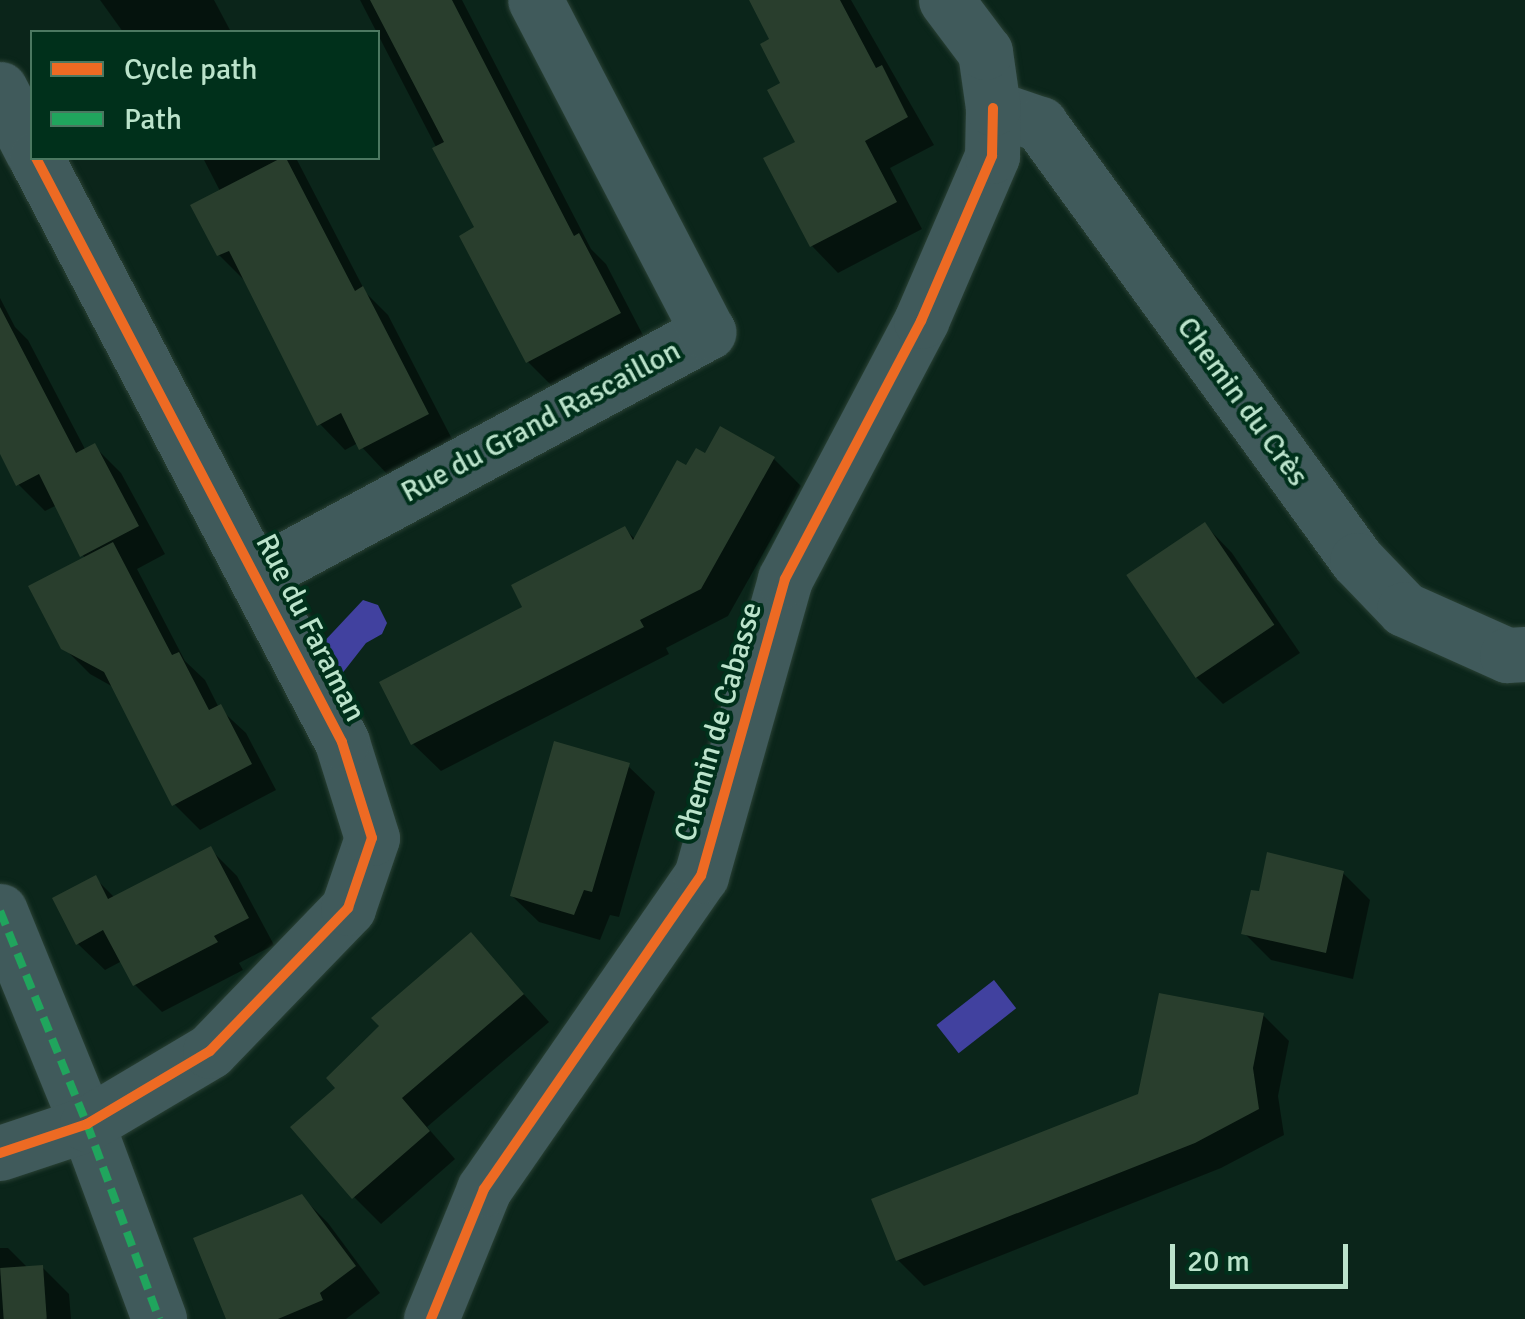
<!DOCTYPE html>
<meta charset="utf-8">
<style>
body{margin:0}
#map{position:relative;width:1525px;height:1319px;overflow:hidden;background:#0b251a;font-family:Signika,sans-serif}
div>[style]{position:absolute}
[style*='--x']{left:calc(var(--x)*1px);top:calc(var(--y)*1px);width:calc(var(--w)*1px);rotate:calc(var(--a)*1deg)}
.water>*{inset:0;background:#41419f;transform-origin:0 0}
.shadow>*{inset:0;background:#0007}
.building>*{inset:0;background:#293e2d;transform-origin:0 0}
.roads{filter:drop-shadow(0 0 2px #2a4135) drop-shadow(0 0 2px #2a4135)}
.minor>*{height:55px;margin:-27.5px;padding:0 27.5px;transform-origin:27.5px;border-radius:27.5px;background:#405a5b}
.quiet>*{height:8px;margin-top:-4px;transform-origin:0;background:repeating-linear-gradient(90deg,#20a55d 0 15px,transparent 0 23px)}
.cycleway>*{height:10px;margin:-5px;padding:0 5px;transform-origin:5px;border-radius:5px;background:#ed6a23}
span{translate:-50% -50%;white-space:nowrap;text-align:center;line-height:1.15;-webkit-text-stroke:8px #00301b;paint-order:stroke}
.street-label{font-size:30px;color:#bbe3cb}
.legend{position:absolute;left:30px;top:30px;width:350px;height:130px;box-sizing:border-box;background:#00301b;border:2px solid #4b7861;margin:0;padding:12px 18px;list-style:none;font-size:30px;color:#bbe3cb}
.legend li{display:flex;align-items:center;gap:20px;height:50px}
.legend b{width:50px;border:2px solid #4b7861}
.scale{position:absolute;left:1170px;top:1244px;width:178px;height:45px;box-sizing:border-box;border:5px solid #bbe3cb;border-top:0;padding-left:12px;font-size:30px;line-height:35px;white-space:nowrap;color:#bbe3cb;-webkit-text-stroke:8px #00301b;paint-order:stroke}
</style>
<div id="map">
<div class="water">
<i style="clip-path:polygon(363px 600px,378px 605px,387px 623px,382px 634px,366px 643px,341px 675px,318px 648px)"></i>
<i style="left:994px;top:980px;width:36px;height:73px;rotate:52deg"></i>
</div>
<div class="shadow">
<i style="clip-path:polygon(100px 0,214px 0,231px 32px,123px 32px)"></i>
<i style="clip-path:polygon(360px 0,462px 0,591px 249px,606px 264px,646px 341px,555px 389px,528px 362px,478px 228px)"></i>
<i style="clip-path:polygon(752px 0,851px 0,934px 145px,890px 168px,922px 229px,838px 273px,812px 246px,798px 143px,784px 84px,772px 40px)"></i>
<i style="clip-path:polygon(203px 158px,296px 158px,366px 293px,388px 315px,452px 439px,387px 474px,358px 443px,345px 450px,320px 424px,244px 280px,219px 255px,220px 191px)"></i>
<i style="clip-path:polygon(0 298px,15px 327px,28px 340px,86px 451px,94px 446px,121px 473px,165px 554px,137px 569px,185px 661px,205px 680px,219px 708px,246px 733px,276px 790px,200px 830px,174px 804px,115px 688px,90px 674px,63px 647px,85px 559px,57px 505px,45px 511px,18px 484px,0 451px)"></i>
<i style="clip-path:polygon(721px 430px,774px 459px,801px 486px,728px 616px,666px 648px,669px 654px,441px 771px,413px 744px,383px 683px,526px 608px,625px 529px,636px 540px,687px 469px,706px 456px)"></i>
<i style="clip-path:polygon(1205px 525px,1232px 553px,1300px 653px,1223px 704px,1196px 677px)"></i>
<i style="clip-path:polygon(628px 766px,655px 792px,619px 917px,610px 915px,600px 940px,539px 922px,512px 896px)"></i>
<i style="clip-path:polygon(210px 849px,237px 876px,274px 945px,239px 963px,243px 970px,162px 1012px,135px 985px,122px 961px,105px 970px,78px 944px,95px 878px,115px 898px)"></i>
<i style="clip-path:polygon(1343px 873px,1370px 900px,1353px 979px,1271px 960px,1244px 933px)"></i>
<i style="clip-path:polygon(470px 935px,549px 1022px,427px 1127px,455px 1159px,381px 1224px,354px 1197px)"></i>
<i style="clip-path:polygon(1263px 1015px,1289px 1041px,1278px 1096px,1284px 1135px,1221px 1168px,924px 1286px,898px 1260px)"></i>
<i style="clip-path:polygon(302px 1197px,328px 1223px,380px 1293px,346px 1319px,229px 1319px)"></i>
<i style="clip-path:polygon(0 1248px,8px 1248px,28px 1268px,42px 1267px,69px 1294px,71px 1319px,0 1319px)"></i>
</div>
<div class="building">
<i style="clip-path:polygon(370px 0,452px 0,574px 236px,579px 233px,621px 313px,526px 363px,459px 236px,474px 227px,432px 148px,444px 142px)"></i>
<i style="clip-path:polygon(749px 0,840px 0,876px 68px,882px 65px,908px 117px,865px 141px,897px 202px,810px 247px,763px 158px,795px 142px,767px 90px,780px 83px,760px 44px,769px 39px)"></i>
<i style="clip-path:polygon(281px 158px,286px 158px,355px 291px,363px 286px,429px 414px,359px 450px,341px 413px,317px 426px,229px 251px,217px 256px,190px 205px)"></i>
<i style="clip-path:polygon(0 307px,76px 453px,95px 443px,139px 526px,80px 557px,39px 474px,16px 486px,0 454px)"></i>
<i style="clip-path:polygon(720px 426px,775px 457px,701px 589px,640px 620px,644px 627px,411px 745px,379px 682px,522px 607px,511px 585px,625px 526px,633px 540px,677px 460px,686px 465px,696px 448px,705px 453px)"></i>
<i style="left:1205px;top:522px;width:124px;height:95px;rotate:56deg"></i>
<i style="clip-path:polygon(113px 542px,172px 655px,179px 652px,209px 710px,221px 704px,252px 764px,172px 806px,104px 672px,61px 649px,28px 586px)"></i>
<i style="clip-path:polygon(554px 741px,630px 763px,592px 892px,584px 890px,574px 915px,510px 896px)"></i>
<i style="clip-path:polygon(211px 846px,249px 918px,214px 936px,218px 942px,133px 986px,103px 930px,76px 945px,52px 898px,96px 875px,108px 899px)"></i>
<i style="clip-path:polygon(1267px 852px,1344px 871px,1326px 953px,1241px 934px,1251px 890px,1259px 891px)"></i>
<i style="clip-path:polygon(471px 932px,524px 994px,402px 1098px,430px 1131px,352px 1199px,290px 1127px,335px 1088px,326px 1078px,379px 1026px,371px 1018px)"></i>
<i style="clip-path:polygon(1159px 993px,1264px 1013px,1253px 1068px,1259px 1109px,1195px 1143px,896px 1261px,871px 1199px,1138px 1094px)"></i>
<i style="clip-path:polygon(302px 1194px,356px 1266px,320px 1293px,323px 1300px,278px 1319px,226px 1319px,193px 1238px)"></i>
<i style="left:43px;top:1265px;width:54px;height:43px;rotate:86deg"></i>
</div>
<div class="roads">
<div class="minor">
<i style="--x:0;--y:89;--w:70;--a:62.7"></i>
<i style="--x:993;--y:108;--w:50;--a:18.8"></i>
<i style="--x:1040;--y:124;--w:539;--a:53.98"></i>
<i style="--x:1357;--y:560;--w:68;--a:46.2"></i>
<i style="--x:1404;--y:609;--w:113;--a:24.1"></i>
<i style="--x:1507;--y:655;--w:18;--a:-3"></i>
<i style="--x:255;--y:576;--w:515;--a:-28.31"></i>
<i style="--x:708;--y:332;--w:374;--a:-117.5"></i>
<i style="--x:0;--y:911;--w:230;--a:67.8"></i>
<i style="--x:87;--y:1124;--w:208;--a:69.7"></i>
<i style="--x:0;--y:1153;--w:92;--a:-18.4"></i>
<i style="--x:87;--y:1124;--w:143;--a:-30.7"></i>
<i style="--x:210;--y:1051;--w:199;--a:-46"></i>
<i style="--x:348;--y:908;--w:74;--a:-71.1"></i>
<i style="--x:372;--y:838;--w:101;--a:-107.4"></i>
<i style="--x:342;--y:742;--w:659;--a:-117.65"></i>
<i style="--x:431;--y:1319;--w:140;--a:-67.8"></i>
<i style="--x:484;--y:1189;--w:381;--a:-55.3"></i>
<i style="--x:701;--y:876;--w:309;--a:-74.2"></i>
<i style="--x:785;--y:579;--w:292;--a:-62.2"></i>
<i style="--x:921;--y:321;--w:180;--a:-66.7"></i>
<i style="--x:992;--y:156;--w:48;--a:-88.8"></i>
<i style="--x:993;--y:108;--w:57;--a:-98.1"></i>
<i style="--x:985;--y:52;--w:65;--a:-126.9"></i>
</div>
</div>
<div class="quiet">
<i style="--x:0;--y:911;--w:230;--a:67.8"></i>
<i style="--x:87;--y:1124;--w:208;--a:69.7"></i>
</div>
<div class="cycleway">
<i style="--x:0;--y:1153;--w:92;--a:-18.4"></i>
<i style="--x:87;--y:1124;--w:143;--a:-30.7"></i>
<i style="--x:210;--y:1051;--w:199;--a:-46"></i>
<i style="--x:348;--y:908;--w:74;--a:-71.1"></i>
<i style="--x:372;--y:838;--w:101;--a:-107.4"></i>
<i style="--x:342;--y:742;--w:659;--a:-117.65"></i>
<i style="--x:431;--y:1319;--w:140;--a:-67.8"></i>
<i style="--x:484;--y:1189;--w:381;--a:-55.3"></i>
<i style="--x:701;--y:876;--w:309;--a:-74.2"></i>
<i style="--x:785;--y:579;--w:292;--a:-62.2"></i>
<i style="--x:921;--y:321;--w:180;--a:-66.7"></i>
<i style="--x:992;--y:156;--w:48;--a:-88.8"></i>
</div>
<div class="street-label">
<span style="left:1242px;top:402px;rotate:54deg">Chemin du Crès</span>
<span style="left:541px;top:422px;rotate:-28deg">Rue du Grand Rascaillon</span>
<span style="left:310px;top:628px;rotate:63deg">Rue du Faraman</span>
<span style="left:719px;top:722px;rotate:-74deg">Chemin de Cabasse</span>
</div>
<ul class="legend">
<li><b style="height:12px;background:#ed6a23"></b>Cycle path</li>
<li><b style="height:12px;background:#20a55d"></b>Path</li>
</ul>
<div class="scale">20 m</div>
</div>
